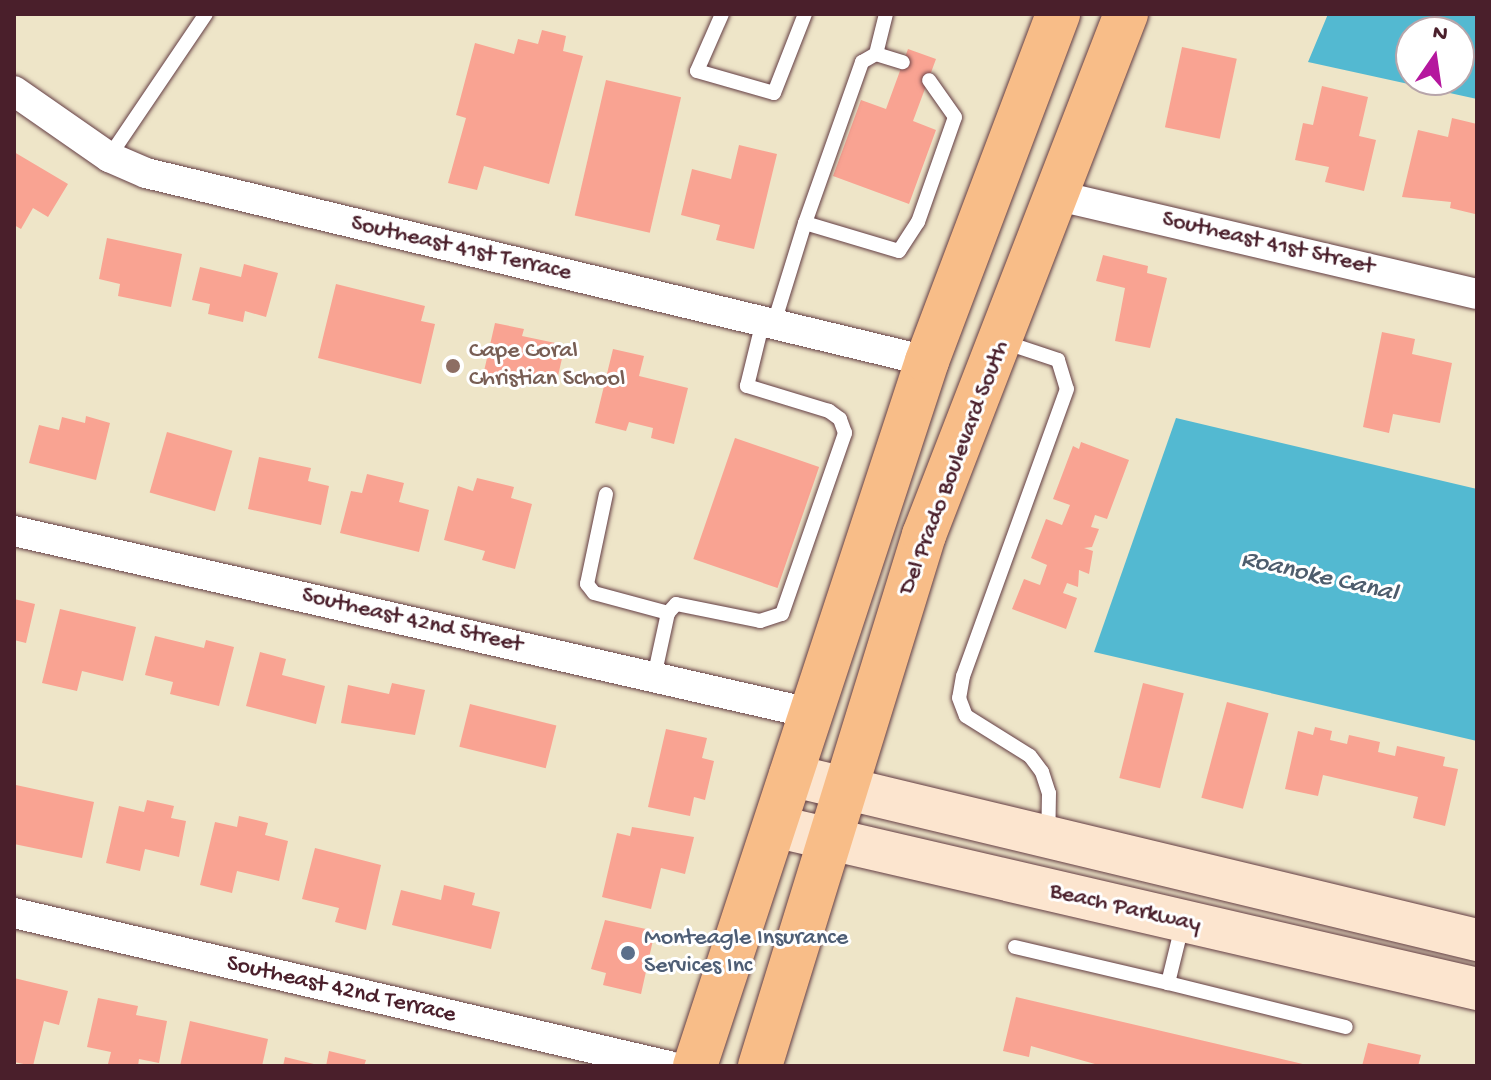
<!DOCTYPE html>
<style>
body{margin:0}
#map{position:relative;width:1491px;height:1080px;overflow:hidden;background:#eee5c8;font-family:"Gochi Hand",sans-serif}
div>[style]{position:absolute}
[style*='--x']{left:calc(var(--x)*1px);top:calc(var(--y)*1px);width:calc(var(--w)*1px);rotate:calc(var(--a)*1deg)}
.water>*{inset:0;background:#53b9d1}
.building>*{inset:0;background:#f9a392;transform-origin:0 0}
.roads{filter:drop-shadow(0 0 2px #633d43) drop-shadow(0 0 2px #633d43)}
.lane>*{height:14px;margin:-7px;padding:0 7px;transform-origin:7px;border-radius:7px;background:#fff}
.street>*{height:30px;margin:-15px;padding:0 15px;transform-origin:15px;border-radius:15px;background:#fff}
.secondary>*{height:42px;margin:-21px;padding:0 21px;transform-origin:21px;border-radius:21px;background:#fce5cf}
.primary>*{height:44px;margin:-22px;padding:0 22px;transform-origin:22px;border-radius:22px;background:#f8bd88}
.dots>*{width:22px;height:22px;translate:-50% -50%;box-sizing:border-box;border:4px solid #fff;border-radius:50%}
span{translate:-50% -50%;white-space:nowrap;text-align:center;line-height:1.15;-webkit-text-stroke:6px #fff;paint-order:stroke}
.street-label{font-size:24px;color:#4a1f2b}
.education-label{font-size:24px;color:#785e54}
.left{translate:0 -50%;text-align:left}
.service-label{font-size:24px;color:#4e5e75}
.water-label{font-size:26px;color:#4e5d6d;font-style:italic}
.frame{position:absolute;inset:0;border:16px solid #4a1f2b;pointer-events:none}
.north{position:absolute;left:1395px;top:16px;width:80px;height:80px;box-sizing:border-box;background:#fff;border:2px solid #b7a5aa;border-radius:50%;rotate:13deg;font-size:22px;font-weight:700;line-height:32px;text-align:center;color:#4a1f2b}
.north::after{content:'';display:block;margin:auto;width:28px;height:36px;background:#b5179e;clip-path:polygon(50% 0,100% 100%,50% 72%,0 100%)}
</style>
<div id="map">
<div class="water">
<i style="clip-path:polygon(evenodd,1328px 14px,1477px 14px,1477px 99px,1308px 62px,1328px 14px,1411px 32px,1459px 32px,1459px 80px,1411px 80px,1411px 32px)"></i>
<i style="clip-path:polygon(1176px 418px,1477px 489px,1477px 741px,1094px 652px)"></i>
</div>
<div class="building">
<i style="clip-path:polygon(542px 30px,566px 36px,563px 51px,583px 56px,549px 184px,484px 166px,477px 190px,448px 183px,466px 118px,456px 115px,475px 43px,514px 54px,518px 39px,538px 44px)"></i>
<i style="left:1182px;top:47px;width:56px;height:82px;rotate:12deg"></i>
<i style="clip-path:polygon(908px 49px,936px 59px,913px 121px,936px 130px,909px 204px,833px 176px,861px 100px,886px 109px)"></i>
<i style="left:606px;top:80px;width:77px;height:139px;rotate:13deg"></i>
<i style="clip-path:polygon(1322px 86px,1368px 97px,1359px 136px,1376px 140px,1364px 191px,1325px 182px,1329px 167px,1295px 160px,1303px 123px,1313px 125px)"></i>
<i style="clip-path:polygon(1452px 118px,1477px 124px,1475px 214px,1450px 208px,1451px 202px,1402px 197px,1418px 130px,1448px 137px)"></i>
<i style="clip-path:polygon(739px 145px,777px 154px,754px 249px,716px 240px,720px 225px,681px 215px,692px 169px,731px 179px)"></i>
<i style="clip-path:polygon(14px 152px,68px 184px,48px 217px,33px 208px,21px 229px,14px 225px)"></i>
<i style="clip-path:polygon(107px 238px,182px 254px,171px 307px,118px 296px,120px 284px,99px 279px)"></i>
<i style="clip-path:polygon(1103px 255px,1148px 266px,1147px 273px,1167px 278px,1150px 348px,1115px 341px,1125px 288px,1096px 281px)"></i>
<i style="clip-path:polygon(244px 264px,278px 273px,266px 317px,245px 311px,243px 322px,208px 314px,210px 304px,192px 300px,200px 267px,241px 277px)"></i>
<i style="clip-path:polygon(336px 284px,425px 306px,421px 321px,435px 324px,421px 384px,318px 358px)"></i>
<i style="clip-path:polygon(495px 323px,524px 329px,522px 336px,565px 345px,556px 385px,523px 378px,521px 388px,482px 380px)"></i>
<i style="clip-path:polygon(1382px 332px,1415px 339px,1412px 354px,1452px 363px,1440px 423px,1393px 414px,1389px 433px,1363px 427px)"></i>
<i style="clip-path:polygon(613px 349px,644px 356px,639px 376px,688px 388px,674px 444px,651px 438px,653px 428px,629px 422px,626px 431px,595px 423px)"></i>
<i style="clip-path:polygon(86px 416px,110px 423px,96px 480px,29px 463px,39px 425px,59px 430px,62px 417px,85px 423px)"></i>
<i style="left:167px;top:432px;width:68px;height:63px;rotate:16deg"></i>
<i style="left:735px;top:438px;width:89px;height:128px;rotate:19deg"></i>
<i style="clip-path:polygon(1081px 442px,1129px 460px,1107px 519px,1095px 515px,1091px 527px,1099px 529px,1092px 547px,1084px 548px,1093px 551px,1089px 574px,1079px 570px,1078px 587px,1067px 583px,1063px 593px,1077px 598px,1066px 629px,1012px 609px,1024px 579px,1040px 585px,1047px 565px,1031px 558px,1046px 519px,1062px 525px,1070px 505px,1053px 499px,1073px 446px,1079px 449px)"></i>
<i style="clip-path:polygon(259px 457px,311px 468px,308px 481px,329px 486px,321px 525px,248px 509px)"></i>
<i style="clip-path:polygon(367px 474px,404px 483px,399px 502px,429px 510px,419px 552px,340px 533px,351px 491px,362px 493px)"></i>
<i style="clip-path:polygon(477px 478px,514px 487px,511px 498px,532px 504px,515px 569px,482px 560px,485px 551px,444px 540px,458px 486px,473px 491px)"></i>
<i style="clip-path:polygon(14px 599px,35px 604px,26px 643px,14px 640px)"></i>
<i style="clip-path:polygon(60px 609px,136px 627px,123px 681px,82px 671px,77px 691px,42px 683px)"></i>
<i style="clip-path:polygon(155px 636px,204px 648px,206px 640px,234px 647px,219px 706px,170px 694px,173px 682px,145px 675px)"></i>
<i style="clip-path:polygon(260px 652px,286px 659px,282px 675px,325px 686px,316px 724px,246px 706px)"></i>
<i style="clip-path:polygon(392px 683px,425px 690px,415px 735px,341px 723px,348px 685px,389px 694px)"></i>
<i style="left:1143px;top:683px;width:42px;height:98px;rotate:14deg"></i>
<i style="left:1227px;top:702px;width:43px;height:99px;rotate:15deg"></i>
<i style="left:470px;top:704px;width:89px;height:44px;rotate:14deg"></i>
<i style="clip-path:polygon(1315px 727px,1332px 731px,1330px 740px,1347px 744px,1349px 735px,1380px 742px,1378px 752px,1395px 756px,1397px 746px,1445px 757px,1443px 766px,1458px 769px,1445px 826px,1413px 818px,1418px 797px,1323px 775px,1318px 796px,1285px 789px,1298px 731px,1313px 735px)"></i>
<i style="clip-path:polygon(666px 729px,707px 738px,702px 758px,714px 761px,705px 800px,694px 797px,690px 816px,648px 807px)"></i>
<i style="clip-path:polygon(16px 785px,94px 802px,82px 858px,14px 844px)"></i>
<i style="clip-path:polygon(147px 800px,174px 806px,171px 818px,186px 821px,179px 857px,145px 849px,140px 871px,106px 863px,119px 806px,144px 812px)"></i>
<i style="clip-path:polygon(239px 816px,268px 823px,265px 835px,288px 841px,279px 881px,237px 871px,232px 893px,200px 885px,215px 822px,237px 827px)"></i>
<i style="clip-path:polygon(632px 827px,694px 837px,685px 874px,661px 868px,651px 909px,602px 897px,617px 833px,630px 836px)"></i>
<i style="clip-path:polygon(315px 848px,381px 865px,366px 930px,335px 922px,339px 908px,302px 899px)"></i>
<i style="clip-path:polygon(444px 885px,475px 893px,472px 905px,500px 912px,491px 949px,392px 925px,401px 890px,441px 900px)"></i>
<i style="clip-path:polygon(605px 920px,655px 931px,641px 994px,603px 985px,606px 973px,591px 969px)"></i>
<i style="clip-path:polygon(14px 978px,68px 991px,59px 1025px,44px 1021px,33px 1066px,14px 1062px)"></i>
<i style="clip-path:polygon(1016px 997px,1307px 1065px,1307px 1066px,1102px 1066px,1031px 1046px,1029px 1057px,1003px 1051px)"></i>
<i style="clip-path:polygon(98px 998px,138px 1006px,136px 1015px,167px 1021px,159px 1063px,139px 1059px,138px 1066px,108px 1064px,111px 1052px,87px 1047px)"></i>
<i style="clip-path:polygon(190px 1021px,268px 1039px,262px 1066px,180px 1066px)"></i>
<i style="clip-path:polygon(1368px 1043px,1421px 1055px,1418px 1066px,1362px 1066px)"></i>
<i style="clip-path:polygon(329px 1051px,366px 1060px,364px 1066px,326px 1066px)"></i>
<i style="clip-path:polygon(285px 1057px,318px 1065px,318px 1066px,283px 1066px)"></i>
</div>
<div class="roads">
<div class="lane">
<i style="--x:722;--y:14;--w:62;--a:113.7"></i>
<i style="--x:697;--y:71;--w:80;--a:15.9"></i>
<i style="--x:774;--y:93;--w:85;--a:-68.6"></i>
<i style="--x:876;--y:54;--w:41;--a:-76"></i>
<i style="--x:109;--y:157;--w:173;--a:-55.9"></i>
<i style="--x:805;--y:223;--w:171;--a:-70.5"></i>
<i style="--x:862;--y:62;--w:16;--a:-30"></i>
<i style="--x:876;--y:54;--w:28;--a:17"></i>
<i style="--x:774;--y:323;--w:105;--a:-72.8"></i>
<i style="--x:805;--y:223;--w:98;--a:16.6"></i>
<i style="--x:899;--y:251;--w:35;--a:-57"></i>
<i style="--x:918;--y:222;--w:111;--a:-70.6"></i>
<i style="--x:955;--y:117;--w:45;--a:-125.1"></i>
<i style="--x:1004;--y:342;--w:57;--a:18.4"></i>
<i style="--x:1058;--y:360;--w:30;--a:73"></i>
<i style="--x:1067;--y:389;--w:305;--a:109.9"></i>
<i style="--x:963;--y:676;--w:22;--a:100"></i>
<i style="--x:959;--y:698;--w:19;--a:69"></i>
<i style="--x:966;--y:716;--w:75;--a:32"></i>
<i style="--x:1030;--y:756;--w:20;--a:53"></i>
<i style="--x:1042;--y:772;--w:22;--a:72"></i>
<i style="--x:1049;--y:793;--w:39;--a:91"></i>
<i style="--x:606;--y:494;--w:92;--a:101.9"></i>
<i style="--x:587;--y:584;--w:11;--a:52"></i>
<i style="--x:594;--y:593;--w:77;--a:15.1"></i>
<i style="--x:654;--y:677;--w:66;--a:-77.7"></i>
<i style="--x:668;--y:613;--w:12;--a:-48"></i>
<i style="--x:676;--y:604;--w:86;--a:11.4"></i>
<i style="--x:760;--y:621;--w:23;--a:-18"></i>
<i style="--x:782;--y:614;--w:192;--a:-70.8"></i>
<i style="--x:845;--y:433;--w:15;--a:-110"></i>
<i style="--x:840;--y:419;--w:14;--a:-144"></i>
<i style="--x:829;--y:411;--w:86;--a:-163"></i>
<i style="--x:747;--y:386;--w:67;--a:-76.2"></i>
<i style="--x:1182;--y:926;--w:59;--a:103.8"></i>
<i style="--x:1168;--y:983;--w:183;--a:13.9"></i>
<i style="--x:1015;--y:947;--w:157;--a:13.2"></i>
</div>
<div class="street">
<i style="--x:14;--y:91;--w:116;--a:34.8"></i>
<i style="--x:109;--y:157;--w:40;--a:23.4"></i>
<i style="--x:146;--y:173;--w:803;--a:13.53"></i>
<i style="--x:1059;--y:196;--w:429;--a:13.2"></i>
<i style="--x:14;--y:531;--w:817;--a:12.88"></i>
<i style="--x:14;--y:913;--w:673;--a:13.15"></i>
</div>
<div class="secondary">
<i style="--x:790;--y:775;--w:707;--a:13.51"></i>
<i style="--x:774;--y:826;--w:722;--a:13.05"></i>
</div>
<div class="primary">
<i style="--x:695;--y:1066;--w:742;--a:-71.78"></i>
<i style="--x:927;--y:361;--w:371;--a:-69.3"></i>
<i style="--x:760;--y:1066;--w:556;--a:-72.84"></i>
<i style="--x:924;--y:535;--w:559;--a:-68.81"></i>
</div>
</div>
<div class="dots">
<i style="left:453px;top:366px;background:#8d6e63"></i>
<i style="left:628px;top:953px;background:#5c6f8a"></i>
</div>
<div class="street-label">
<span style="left:1268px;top:244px;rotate:13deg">Southeast 41st Street</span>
<span style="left:461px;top:249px;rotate:13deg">Southeast 41st Terrace</span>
<span style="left:955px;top:468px;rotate:-69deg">Del Prado Boulevard South</span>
<span style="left:412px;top:621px;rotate:13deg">Southeast 42nd Street</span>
<span style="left:1125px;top:909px;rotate:13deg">Beach Parkway</span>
<span style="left:341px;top:990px;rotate:13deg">Southeast 42nd Terrace</span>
</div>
<div class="education-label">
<span class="left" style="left:469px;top:366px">Cape Coral<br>Christian School</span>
</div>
<div class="service-label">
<span class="left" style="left:644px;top:953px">Monteagle Insurance<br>Services Inc</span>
</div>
<div class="water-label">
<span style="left:1319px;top:578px;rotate:13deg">Roanoke Canal</span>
</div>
<div class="frame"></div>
<div class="north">N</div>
</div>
